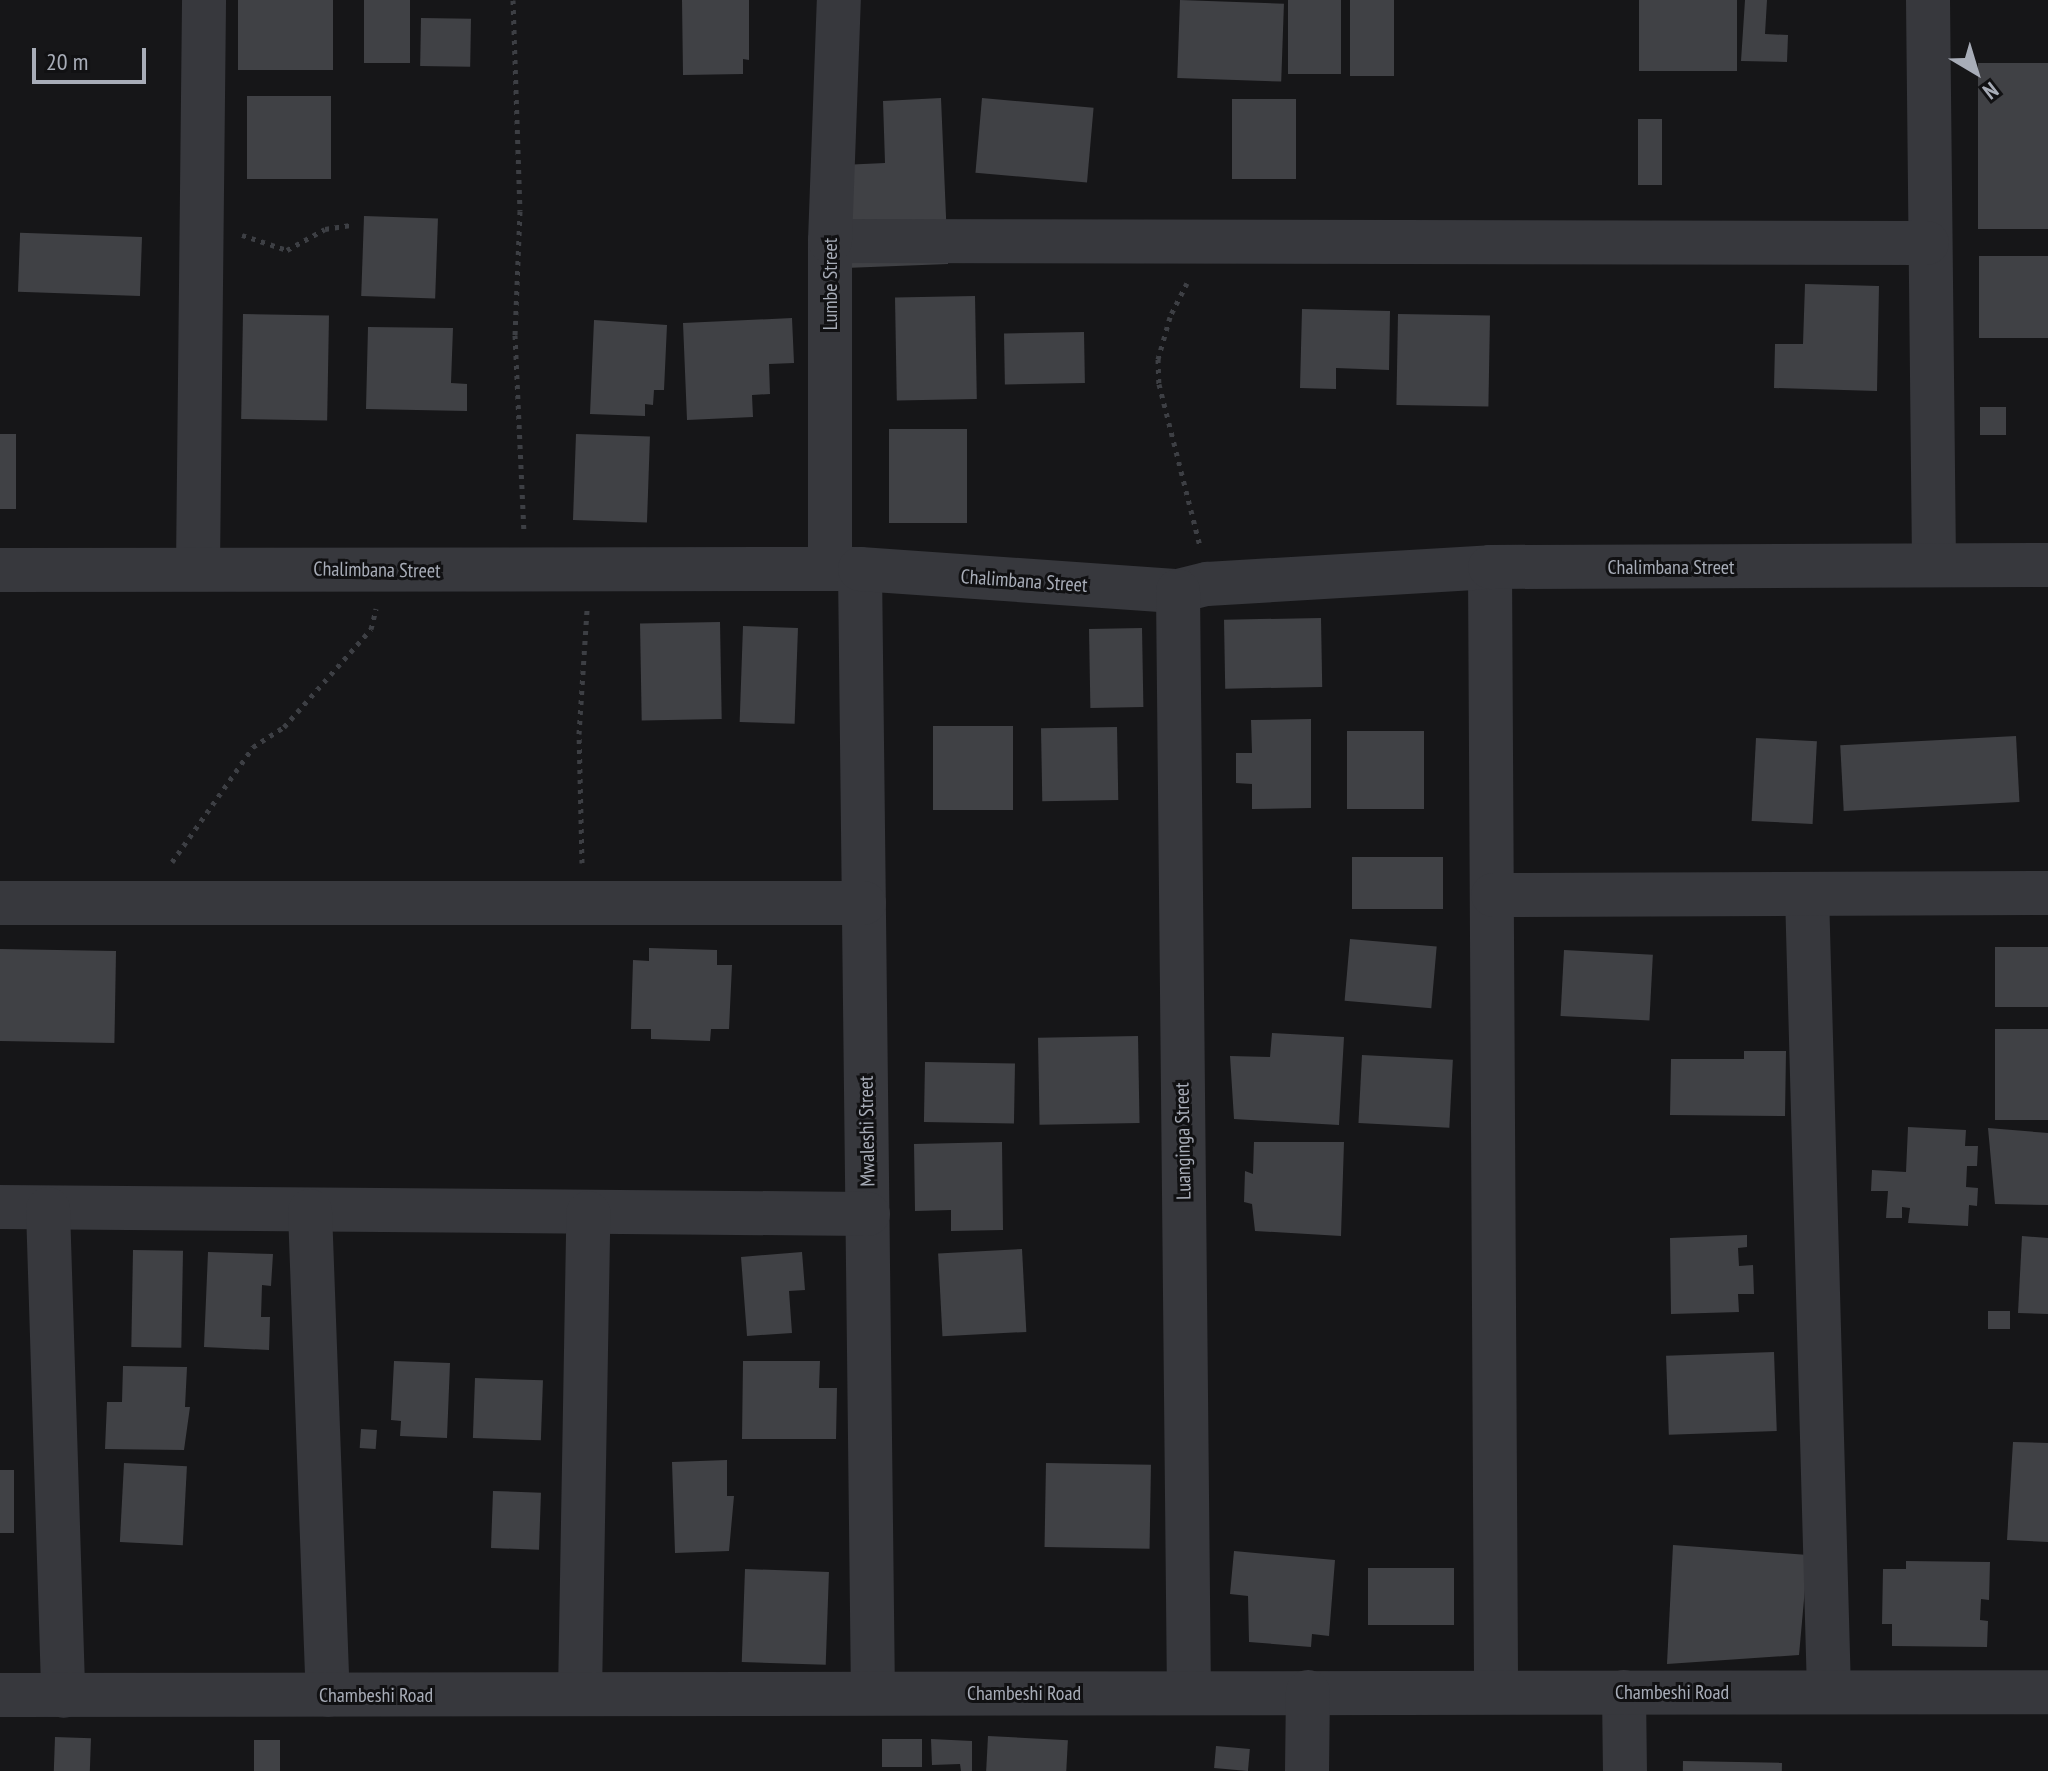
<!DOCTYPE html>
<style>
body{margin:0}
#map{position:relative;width:2048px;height:1771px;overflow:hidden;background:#161618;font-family:"PT Sans Narrow",sans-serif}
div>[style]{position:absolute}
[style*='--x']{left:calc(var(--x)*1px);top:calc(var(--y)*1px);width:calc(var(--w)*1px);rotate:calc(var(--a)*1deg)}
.building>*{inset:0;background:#404145;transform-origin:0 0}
.path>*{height:5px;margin-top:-2.5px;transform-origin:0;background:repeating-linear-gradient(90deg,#3d3f44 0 4px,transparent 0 10px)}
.street>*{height:44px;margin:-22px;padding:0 22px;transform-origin:22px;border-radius:22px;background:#37383d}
span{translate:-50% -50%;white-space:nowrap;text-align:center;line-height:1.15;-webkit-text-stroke:6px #111113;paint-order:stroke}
.street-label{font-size:20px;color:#a8adb8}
.north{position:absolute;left:1936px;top:32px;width:80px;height:80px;-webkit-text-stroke:6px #111113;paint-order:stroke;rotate:142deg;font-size:22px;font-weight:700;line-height:32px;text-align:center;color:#a8adb8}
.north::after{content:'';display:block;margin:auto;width:28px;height:36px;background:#a8adb8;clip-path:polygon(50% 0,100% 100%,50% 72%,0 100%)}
.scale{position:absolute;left:32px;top:48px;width:114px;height:36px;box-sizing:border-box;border:4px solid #a8adb8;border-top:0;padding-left:10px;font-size:24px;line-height:28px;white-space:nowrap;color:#a8adb8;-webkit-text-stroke:6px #111113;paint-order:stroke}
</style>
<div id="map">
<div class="building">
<i style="left:238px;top:0;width:95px;height:70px"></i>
<i style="left:364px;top:0;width:46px;height:63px"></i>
<i style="clip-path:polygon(682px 0,749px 0,749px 60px,743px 59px,743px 74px,683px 75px)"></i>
<i style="left:1180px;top:0;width:104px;height:78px;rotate:2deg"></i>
<i style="left:1288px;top:0;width:53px;height:74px"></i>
<i style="left:1350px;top:0;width:44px;height:76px"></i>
<i style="left:1639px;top:0;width:98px;height:71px"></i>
<i style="clip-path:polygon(1745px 0,1767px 0,1765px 34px,1788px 35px,1787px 62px,1741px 61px)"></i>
<i style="left:421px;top:18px;width:50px;height:48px;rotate:1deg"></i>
<i style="left:2048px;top:63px;width:166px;height:70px;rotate:90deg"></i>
<i style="left:247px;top:96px;width:84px;height:83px"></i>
<i style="clip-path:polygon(941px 98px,948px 264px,845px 268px,842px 165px,885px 163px,883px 101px)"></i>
<i style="left:982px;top:98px;width:112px;height:75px;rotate:5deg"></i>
<i style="left:1232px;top:99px;width:64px;height:80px"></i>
<i style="left:1638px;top:119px;width:24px;height:66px"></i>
<i style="left:364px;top:216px;width:74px;height:80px;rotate:2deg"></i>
<i style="left:142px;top:237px;width:59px;height:122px;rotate:92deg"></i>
<i style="left:1979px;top:256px;width:69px;height:82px"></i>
<i style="clip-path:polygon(1805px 284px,1879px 286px,1877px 391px,1774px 388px,1775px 344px,1803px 344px)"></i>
<i style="left:975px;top:296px;width:103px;height:80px;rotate:89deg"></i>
<i style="clip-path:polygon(1302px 309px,1390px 311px,1389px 370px,1336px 368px,1336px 389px,1300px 388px)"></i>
<i style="left:243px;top:314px;width:86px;height:105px;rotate:1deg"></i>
<i style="left:1398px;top:314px;width:92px;height:91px;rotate:1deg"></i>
<i style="clip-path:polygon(792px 318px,794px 363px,769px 364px,770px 394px,752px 395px,753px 417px,687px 420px,683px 323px)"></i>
<i style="clip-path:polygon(594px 320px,667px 325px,664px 390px,654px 390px,653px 405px,645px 404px,645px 416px,590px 414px)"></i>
<i style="clip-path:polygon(368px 327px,453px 328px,451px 383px,467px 384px,467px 411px,366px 409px)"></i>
<i style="left:1084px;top:332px;width:51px;height:80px;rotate:89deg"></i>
<i style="left:1980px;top:407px;width:26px;height:28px"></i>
<i style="left:889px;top:429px;width:78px;height:94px"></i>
<i style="left:0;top:434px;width:16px;height:75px"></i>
<i style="left:576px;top:434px;width:74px;height:86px;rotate:2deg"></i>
<i style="left:1321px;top:618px;width:69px;height:97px;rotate:89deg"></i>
<i style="left:720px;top:622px;width:97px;height:80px;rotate:89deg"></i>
<i style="left:743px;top:626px;width:55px;height:96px;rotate:2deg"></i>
<i style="left:1142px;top:628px;width:79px;height:53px;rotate:89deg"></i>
<i style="clip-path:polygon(1311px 719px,1311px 808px,1252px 809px,1252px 784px,1236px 783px,1236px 753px,1252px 753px,1251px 720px)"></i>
<i style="left:933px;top:726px;width:80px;height:84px"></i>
<i style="left:1117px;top:727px;width:73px;height:76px;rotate:89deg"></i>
<i style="left:1347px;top:731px;width:77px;height:78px"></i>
<i style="left:2016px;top:736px;width:66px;height:176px;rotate:87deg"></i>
<i style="left:1756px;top:738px;width:61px;height:83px;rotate:3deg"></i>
<i style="left:1443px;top:857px;width:52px;height:91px;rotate:90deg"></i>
<i style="left:1350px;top:939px;width:87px;height:62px;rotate:5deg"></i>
<i style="left:2048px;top:947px;width:60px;height:53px;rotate:90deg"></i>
<i style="clip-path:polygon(649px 948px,717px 950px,717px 965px,732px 965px,729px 1029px,711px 1029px,710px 1041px,651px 1039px,651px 1029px,631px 1029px,633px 960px,649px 961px)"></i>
<i style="left:1564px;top:950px;width:89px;height:66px;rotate:3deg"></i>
<i style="left:116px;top:951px;width:92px;height:116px;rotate:91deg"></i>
<i style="left:1995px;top:1029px;width:53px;height:91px"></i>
<i style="clip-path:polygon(1272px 1033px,1344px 1037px,1339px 1125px,1234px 1119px,1230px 1056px,1270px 1057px)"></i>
<i style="left:1138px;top:1036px;width:87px;height:100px;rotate:89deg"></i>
<i style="clip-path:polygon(1744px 1051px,1786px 1051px,1785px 1116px,1670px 1115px,1671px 1059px,1744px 1059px)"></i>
<i style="left:1362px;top:1055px;width:91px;height:68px;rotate:3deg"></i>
<i style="left:925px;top:1062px;width:90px;height:60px;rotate:1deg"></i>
<i style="clip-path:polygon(1908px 1127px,1966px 1130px,1965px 1146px,1978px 1146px,1977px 1166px,1967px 1166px,1966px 1187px,1978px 1188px,1977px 1206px,1969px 1205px,1968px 1226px,1908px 1223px,1910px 1208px,1902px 1207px,1902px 1218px,1886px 1218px,1888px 1191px,1871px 1191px,1872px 1170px,1906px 1172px)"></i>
<i style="clip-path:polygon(1988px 1128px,2048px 1133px,2048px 1205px,1995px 1204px)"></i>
<i style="clip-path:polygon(1002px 1142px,1003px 1230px,951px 1231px,951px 1210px,915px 1211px,914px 1144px)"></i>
<i style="clip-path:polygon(1254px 1142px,1344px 1142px,1341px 1236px,1255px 1231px,1252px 1204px,1244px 1202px,1245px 1171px,1253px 1174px)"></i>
<i style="clip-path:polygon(1747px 1235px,1747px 1247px,1738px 1248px,1739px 1266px,1753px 1265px,1754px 1294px,1738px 1294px,1739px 1312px,1671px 1314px,1670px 1238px)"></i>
<i style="clip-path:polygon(2022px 1236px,2048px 1238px,2048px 1314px,2018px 1313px)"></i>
<i style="left:1022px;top:1249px;width:83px;height:84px;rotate:87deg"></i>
<i style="left:133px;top:1250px;width:50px;height:97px;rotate:1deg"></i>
<i style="clip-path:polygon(208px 1252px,273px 1254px,271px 1286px,262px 1285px,261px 1317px,270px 1317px,269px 1350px,204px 1347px)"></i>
<i style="clip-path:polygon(802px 1252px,805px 1290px,789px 1291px,792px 1333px,747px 1336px,741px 1257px)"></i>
<i style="left:1988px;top:1311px;width:22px;height:18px"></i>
<i style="left:1774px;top:1352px;width:79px;height:108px;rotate:88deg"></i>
<i style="clip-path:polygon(394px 1361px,450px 1363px,447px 1438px,400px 1436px,401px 1421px,391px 1420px)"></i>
<i style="clip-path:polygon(743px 1361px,820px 1361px,819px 1388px,837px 1388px,836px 1439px,742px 1439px)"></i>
<i style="clip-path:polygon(123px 1366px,187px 1367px,185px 1407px,190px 1407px,184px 1450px,105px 1449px,107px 1402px,122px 1402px)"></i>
<i style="left:475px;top:1378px;width:68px;height:60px;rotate:2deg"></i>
<i style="left:361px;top:1429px;width:16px;height:19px;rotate:4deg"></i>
<i style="clip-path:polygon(2013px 1442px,2048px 1443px,2048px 1542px,2007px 1540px)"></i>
<i style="clip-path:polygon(727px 1460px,727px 1496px,734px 1496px,729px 1551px,675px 1553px,672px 1462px)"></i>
<i style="left:124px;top:1463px;width:63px;height:79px;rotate:3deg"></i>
<i style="left:1046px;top:1463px;width:105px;height:84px;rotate:1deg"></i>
<i style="left:0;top:1470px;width:14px;height:63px"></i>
<i style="left:493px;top:1491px;width:48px;height:57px;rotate:2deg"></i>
<i style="clip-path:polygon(1673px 1545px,1808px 1555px,1799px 1655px,1667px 1664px)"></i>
<i style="clip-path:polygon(1234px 1551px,1335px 1560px,1329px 1636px,1312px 1634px,1311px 1647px,1249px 1642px,1248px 1596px,1230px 1594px)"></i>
<i style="clip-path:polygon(1906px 1561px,1990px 1562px,1989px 1600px,1981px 1599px,1980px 1620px,1988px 1621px,1987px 1647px,1892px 1646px,1892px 1624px,1882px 1624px,1883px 1569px,1906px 1569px)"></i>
<i style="left:1368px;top:1568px;width:86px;height:57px"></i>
<i style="left:745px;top:1569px;width:84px;height:93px;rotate:2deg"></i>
<i style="left:988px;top:1736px;width:80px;height:35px;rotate:3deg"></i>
<i style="left:55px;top:1737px;width:36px;height:34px;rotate:2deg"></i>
<i style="left:882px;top:1739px;width:40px;height:28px"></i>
<i style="clip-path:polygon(931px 1739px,972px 1741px,972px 1771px,961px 1771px,960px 1764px,932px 1765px)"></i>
<i style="left:254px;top:1740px;width:26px;height:31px"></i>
<i style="left:1216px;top:1746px;width:34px;height:22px;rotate:5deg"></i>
<i style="left:1683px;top:1761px;width:99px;height:10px;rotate:1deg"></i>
</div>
<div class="path">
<i style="--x:513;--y:0;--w:211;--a:88.1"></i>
<i style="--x:520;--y:211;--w:124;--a:92.3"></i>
<i style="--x:515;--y:335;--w:195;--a:87.4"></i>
<i style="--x:242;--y:235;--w:47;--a:18.4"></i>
<i style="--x:287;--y:250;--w:43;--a:-28.9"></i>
<i style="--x:325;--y:229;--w:26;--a:-9"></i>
<i style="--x:1187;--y:283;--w:38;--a:117"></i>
<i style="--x:1170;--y:317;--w:44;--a:105.9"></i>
<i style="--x:1158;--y:359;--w:25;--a:88"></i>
<i style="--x:1159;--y:384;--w:167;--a:75.8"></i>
<i style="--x:172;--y:862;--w:141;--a:-54.8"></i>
<i style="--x:253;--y:747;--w:37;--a:-33"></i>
<i style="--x:284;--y:727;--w:131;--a:-48.4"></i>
<i style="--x:371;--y:629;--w:21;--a:-76"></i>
<i style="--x:582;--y:863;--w:129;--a:-91.3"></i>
<i style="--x:579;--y:734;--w:125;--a:-86.3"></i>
</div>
<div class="street">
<i style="--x:1928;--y:0;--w:565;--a:89.39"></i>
<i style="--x:830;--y:241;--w:1097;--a:0.1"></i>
<i style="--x:198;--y:567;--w:567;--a:-89.39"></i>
<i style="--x:1490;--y:567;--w:1124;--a:89.69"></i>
<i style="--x:830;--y:569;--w:328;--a:-90"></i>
<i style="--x:830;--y:241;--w:241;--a:-87.9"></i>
<i style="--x:860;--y:569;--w:1124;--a:89.34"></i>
<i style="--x:0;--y:570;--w:860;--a:-0.07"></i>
<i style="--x:860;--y:569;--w:319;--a:4"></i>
<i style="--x:1178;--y:591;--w:30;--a:-14"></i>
<i style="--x:1207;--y:584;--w:284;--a:-3.4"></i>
<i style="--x:1490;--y:567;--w:558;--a:-0.21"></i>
<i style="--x:1178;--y:591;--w:1101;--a:89.43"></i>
<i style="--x:1807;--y:894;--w:798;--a:88.42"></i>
<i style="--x:1493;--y:895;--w:555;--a:-0.21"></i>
<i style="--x:0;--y:903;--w:864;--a:0"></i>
<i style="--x:0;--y:1207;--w:868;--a:0.46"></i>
<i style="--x:48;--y:1209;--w:487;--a:88.2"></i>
<i style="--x:310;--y:1211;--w:484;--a:87.9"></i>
<i style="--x:1624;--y:1692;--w:79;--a:89.3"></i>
<i style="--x:580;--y:1694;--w:481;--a:-89"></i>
<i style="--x:0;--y:1695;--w:2048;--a:-0.08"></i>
<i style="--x:1307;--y:1771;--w:79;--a:-89.3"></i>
</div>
<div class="street-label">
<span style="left:830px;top:284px;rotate:-90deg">Lumbe Street</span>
<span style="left:1671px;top:567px">Chalimbana Street</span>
<span style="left:377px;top:570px;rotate:1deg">Chalimbana Street</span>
<span style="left:1024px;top:581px;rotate:4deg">Chalimbana Street</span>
<span style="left:867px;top:1131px;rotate:-91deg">Mwaleshi Street</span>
<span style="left:1183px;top:1141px;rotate:-91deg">Luanginga Street</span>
<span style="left:1672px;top:1692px">Chambeshi Road</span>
<span style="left:1024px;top:1693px">Chambeshi Road</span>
<span style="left:376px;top:1695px">Chambeshi Road</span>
</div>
<div class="north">N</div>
<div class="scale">20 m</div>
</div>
